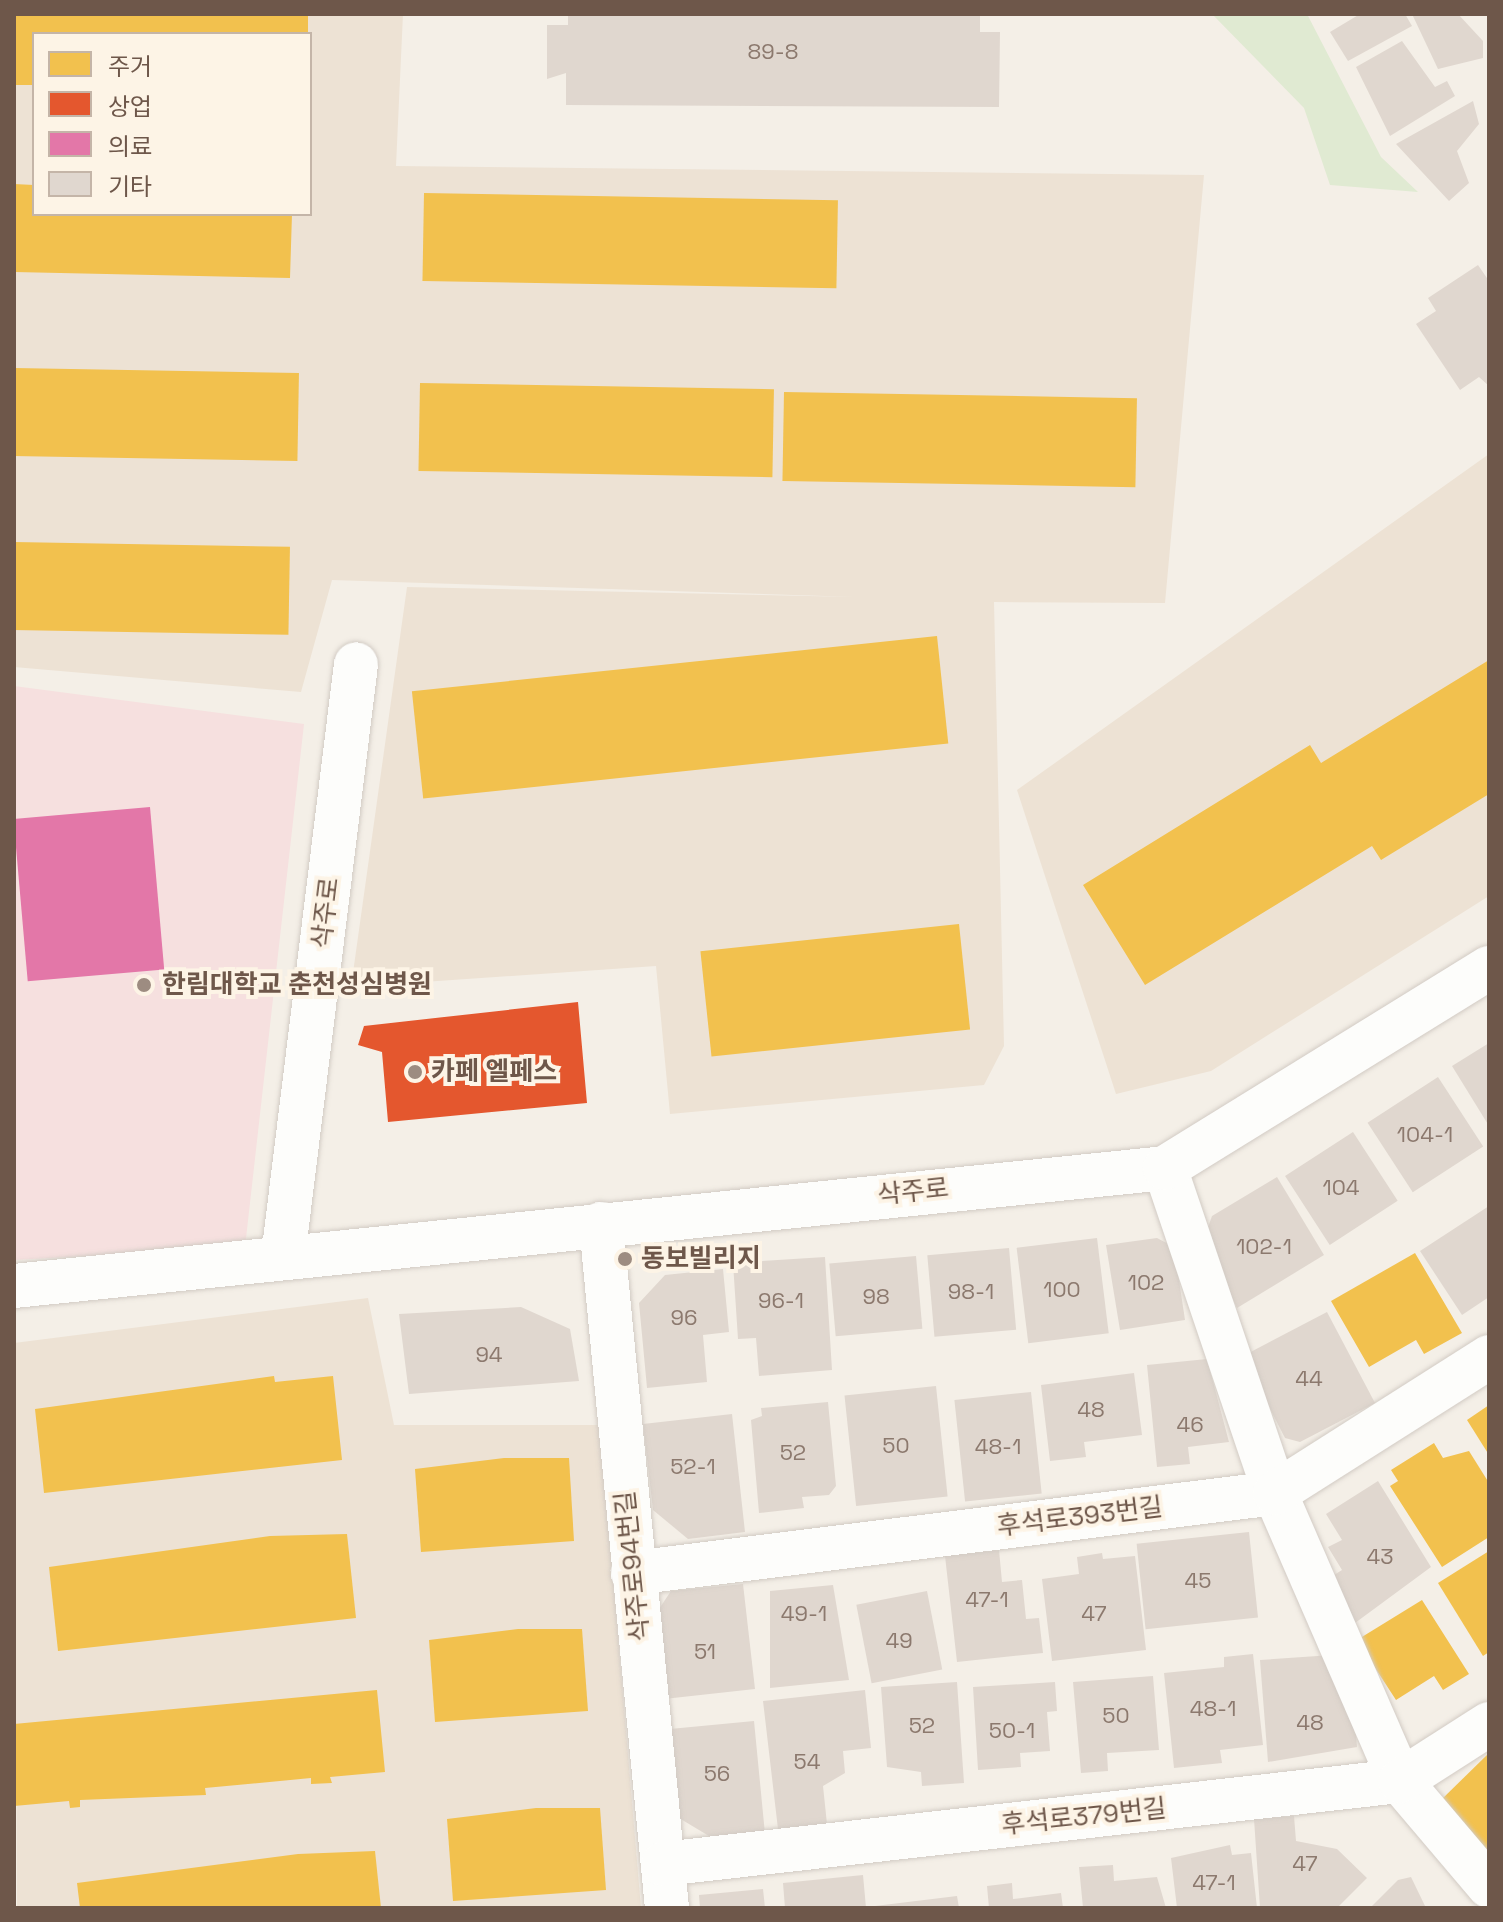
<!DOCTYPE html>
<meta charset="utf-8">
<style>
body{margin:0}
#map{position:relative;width:1503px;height:1922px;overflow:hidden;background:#f4efe7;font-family:"Space Grotesk","Noto Sans KR",sans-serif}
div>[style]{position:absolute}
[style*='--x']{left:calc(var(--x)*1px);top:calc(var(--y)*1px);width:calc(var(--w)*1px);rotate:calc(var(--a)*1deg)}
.residential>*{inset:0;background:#ede2d4}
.medical>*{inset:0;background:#f6e0df}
.green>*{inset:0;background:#e0ead2}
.homes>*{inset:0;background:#f2c14e;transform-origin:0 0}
.shops>*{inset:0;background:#e4572e}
.health>*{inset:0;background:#e377a8;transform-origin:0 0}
.building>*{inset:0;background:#e0d7cf;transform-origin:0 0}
.roads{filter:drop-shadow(0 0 2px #d2cbc4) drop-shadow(0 0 2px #d2cbc4)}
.street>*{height:44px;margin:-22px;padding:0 22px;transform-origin:22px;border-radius:22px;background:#fdfdfb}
.secondary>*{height:44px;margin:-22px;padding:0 22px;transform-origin:22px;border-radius:22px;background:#fdfdfb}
.dots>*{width:22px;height:22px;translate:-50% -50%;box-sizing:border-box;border:4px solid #fdf4e6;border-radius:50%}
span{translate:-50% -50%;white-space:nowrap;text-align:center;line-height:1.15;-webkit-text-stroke:8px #fdf4e6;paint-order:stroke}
.number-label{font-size:22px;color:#8c796e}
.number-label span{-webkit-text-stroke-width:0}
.street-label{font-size:26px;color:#6e574a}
.poi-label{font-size:26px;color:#6e574a;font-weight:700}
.left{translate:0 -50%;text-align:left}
.frame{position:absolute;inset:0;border:16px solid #6e574a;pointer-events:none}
.legend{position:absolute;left:32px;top:32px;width:280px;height:184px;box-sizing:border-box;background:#fdf4e6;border:2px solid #c4b5a8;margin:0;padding:10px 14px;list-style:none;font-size:24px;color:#6e574a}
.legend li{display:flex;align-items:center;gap:16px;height:40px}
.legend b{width:40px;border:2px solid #c4b5a8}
</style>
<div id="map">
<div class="residential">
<i style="clip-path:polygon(evenodd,14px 14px,403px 14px,396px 166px,1204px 175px,1165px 603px,994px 602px,1004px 1046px,984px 1085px,670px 1114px,656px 966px,351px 987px,407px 587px,856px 597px,332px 580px,301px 692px,14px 667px,14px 14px,34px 34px,310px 34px,310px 214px,34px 214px,34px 34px)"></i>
<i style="clip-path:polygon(1489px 454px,1489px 896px,1211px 1071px,1116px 1094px,1017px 790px)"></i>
<i style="clip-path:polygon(368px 1298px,394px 1425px,600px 1425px,641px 1908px,17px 1908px,14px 1343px)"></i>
</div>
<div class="medical">
<i style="clip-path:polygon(14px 686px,304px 724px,245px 1247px,14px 1260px)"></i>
</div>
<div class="green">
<i style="clip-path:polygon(1212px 14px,1307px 14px,1381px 157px,1418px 192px,1330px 185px,1304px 108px)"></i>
</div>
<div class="homes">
<i style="clip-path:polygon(14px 14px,308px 14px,308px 34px,34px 34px,34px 85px,14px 85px)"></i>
<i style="clip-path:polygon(14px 184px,34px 185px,34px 214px,292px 214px,290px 278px,14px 272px)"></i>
<i style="left:424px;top:193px;width:414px;height:88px;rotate:1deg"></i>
<i style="left:14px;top:368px;width:285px;height:88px;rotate:1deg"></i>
<i style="left:420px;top:383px;width:354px;height:88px;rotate:1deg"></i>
<i style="left:784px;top:392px;width:353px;height:89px;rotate:1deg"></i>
<i style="left:14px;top:542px;width:276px;height:88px;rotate:1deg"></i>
<i style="left:937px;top:636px;width:108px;height:528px;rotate:84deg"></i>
<i style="clip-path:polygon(1489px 660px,1489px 794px,1381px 860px,1372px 846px,1145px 985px,1083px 885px,1310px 745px,1321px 763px)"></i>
<i style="left:959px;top:924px;width:106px;height:260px;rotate:84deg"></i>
<i style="clip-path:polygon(1415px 1253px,1462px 1333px,1424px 1354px,1416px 1340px,1369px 1367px,1331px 1301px)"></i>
<i style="clip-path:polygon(274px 1376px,275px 1382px,333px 1376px,342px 1460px,44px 1493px,35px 1409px)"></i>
<i style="clip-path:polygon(1489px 1405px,1489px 1455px,1467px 1420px)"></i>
<i style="clip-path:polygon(1434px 1443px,1443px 1458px,1469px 1451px,1489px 1483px,1489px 1537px,1442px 1567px,1390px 1486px,1398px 1481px,1391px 1470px)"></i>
<i style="clip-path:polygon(504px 1458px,569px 1458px,574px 1541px,421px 1552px,415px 1469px)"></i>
<i style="clip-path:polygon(347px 1534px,356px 1618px,58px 1651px,49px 1567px,270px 1536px)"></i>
<i style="clip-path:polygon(1489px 1551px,1489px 1652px,1483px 1656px,1438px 1583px)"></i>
<i style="clip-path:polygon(1422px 1600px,1469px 1674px,1443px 1690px,1434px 1676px,1396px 1700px,1357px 1640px)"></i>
<i style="clip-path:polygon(518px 1629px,582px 1629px,588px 1711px,435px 1722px,429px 1640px)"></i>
<i style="clip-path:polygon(377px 1690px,385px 1772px,330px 1777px,332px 1783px,311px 1784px,311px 1778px,205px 1788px,206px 1795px,80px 1800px,80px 1807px,70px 1808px,69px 1801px,14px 1806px,14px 1724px)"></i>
<i style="clip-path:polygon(1489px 1753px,1489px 1852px,1439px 1802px)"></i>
<i style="clip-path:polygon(536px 1808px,600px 1808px,606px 1890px,453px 1901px,447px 1819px)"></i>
<i style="clip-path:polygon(375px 1851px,381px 1908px,80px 1908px,77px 1883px,298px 1854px)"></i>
</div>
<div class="shops">
<i style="clip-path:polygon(578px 1002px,587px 1103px,388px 1122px,382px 1052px,358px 1045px,364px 1026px)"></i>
</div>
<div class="health">
<i style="left:150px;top:807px;width:163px;height:137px;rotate:85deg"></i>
</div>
<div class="building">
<i style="clip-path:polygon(568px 14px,980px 14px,980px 32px,1000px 32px,999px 107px,566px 105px,566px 73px,547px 79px,547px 25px,568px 25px)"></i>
<i style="clip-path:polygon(1360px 14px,1405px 14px,1412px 26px,1348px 61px,1330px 32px)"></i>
<i style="clip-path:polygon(1412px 14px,1458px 14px,1483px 41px,1483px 58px,1438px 69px)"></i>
<i style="clip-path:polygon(1402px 41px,1435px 87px,1447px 81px,1455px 96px,1390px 136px,1356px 67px)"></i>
<i style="clip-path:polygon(1473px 101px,1479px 124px,1457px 151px,1469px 183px,1449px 201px,1396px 144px)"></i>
<i style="clip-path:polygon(1478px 265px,1489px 281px,1489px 386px,1479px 377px,1460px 390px,1416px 324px,1436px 311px,1428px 298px)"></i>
<i style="clip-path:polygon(1489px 1043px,1489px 1126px,1452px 1066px)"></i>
<i style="left:1438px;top:1077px;width:83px;height:84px;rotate:57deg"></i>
<i style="left:1353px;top:1132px;width:82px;height:81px;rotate:57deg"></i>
<i style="clip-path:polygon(1277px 1177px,1324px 1255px,1237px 1308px,1204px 1239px,1212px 1216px)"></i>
<i style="clip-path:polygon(1489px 1206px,1489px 1297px,1462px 1315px,1420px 1251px)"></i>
<i style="left:1097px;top:1238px;width:96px;height:81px;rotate:83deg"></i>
<i style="clip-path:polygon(1157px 1238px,1174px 1247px,1185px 1320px,1120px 1330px,1106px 1245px)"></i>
<i style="left:1009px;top:1248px;width:82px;height:82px;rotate:85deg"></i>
<i style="left:916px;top:1256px;width:73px;height:87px;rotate:85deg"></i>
<i style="clip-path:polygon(825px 1257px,832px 1370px,759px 1376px,756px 1338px,738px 1339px,733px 1263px)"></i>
<i style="clip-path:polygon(723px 1269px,729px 1332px,703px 1335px,707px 1382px,647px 1388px,639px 1303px,665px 1275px)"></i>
<i style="clip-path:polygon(521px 1307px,570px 1329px,579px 1381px,409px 1394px,399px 1314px)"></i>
<i style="clip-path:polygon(1327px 1312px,1375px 1403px,1300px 1442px,1285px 1438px,1243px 1356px)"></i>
<i style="clip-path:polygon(1207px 1359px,1229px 1442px,1188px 1447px,1190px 1464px,1157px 1467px,1147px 1365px)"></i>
<i style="clip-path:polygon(1134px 1373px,1142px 1435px,1084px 1442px,1086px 1457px,1050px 1461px,1041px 1385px)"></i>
<i style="left:936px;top:1386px;width:111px;height:92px;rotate:84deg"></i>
<i style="left:1031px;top:1392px;width:102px;height:77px;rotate:84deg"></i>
<i style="clip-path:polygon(828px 1402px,836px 1486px,829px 1495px,802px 1497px,804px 1508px,759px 1513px,751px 1420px,762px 1416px,761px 1408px)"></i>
<i style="clip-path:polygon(732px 1414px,745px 1532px,688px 1539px,653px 1510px,643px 1424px)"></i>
<i style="clip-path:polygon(1378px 1481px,1431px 1567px,1355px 1623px,1328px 1579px,1342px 1570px,1328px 1547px,1342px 1540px,1326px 1514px)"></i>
<i style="left:1249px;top:1532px;width:86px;height:113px;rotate:84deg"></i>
<i style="clip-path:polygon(999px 1550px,1002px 1582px,1022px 1580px,1026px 1619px,1039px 1618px,1043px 1653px,957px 1662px,945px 1556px)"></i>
<i style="clip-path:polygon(1102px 1553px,1103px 1559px,1135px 1556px,1146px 1650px,1052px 1661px,1042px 1579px,1079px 1574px,1077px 1557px)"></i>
<i style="clip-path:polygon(743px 1584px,755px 1689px,664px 1699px,655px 1615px,671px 1591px)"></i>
<i style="clip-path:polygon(833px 1585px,849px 1680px,770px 1688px,770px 1591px)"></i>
<i style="left:927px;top:1591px;width:80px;height:72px;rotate:79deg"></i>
<i style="clip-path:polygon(1253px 1654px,1263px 1745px,1220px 1750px,1222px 1763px,1174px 1768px,1164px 1673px,1224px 1667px,1224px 1657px)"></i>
<i style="clip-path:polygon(1332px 1655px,1353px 1699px,1357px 1747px,1268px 1762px,1260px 1660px)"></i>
<i style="clip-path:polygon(1153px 1676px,1159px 1750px,1107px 1753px,1108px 1771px,1081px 1773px,1073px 1682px)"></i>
<i style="clip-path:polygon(957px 1682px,964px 1783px,922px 1786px,921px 1772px,887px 1767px,881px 1687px)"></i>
<i style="clip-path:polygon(1055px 1682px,1057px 1711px,1047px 1712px,1050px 1751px,1020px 1753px,1021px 1767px,978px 1770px,973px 1687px)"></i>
<i style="clip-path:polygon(865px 1690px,871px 1748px,843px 1751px,845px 1773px,823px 1786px,827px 1824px,778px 1829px,763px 1701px)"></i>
<i style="clip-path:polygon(754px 1721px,765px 1834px,714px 1839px,679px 1818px,670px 1729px)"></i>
<i style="clip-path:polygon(1294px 1816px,1296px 1841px,1337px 1849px,1367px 1878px,1337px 1908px,1260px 1908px,1254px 1819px)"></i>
<i style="clip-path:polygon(1230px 1845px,1232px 1855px,1251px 1853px,1257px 1908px,1177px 1908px,1171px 1858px)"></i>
<i style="clip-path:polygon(1113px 1865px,1114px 1881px,1157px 1877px,1166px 1908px,1083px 1908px,1079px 1867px)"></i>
<i style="clip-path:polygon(863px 1875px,866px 1908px,785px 1908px,783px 1883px)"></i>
<i style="clip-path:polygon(1411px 1877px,1426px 1908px,1370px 1908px,1398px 1880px)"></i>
<i style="clip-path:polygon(1012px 1883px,1013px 1899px,1061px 1893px,1063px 1908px,989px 1908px,987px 1886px)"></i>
<i style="clip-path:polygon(763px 1889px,765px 1908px,700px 1908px,699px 1895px)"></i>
<i style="clip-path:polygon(957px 1896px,959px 1908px,876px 1908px,875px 1906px)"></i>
</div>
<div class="roads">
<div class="street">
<i style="--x:1165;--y:1168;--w:343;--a:71.3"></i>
<i style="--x:1275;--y:1493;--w:314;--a:66.5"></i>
<i style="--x:1400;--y:1781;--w:138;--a:49.7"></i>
<i style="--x:601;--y:1224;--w:687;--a:84.49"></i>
<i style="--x:283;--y:1257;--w:597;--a:-82.98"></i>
<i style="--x:633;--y:1573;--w:647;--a:-7.1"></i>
<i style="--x:1275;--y:1493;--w:254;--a:-32.4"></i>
<i style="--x:663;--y:1864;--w:742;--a:-6.43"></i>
<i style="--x:1400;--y:1781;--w:106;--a:-32.6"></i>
</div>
<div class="secondary">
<i style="--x:14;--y:1286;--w:1157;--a:-5.85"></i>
<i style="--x:1165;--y:1168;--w:381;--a:-31.7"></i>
</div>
</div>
<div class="dots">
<i style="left:144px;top:985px;background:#9d8c81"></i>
<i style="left:415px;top:1072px;background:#9d8c81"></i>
<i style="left:625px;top:1259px;background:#9d8c81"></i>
</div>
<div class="number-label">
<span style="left:773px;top:52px">89-8</span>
<span style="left:1425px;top:1135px">104-1</span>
<span style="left:1341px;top:1188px">104</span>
<span style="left:1264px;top:1247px">102-1</span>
<span style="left:1146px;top:1283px">102</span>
<span style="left:1062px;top:1290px">100</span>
<span style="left:971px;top:1292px">98-1</span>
<span style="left:876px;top:1297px">98</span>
<span style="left:781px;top:1301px">96-1</span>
<span style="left:684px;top:1318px">96</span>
<span style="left:489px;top:1355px">94</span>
<span style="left:1309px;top:1379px">44</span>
<span style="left:1091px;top:1410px">48</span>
<span style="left:1190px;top:1425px">46</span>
<span style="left:896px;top:1446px">50</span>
<span style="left:998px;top:1447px">48-1</span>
<span style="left:793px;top:1453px">52</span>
<span style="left:693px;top:1467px">52-1</span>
<span style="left:1380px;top:1557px">43</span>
<span style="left:1198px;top:1581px">45</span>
<span style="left:987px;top:1600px">47-1</span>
<span style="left:804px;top:1614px">49-1</span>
<span style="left:1094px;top:1614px">47</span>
<span style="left:899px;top:1641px">49</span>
<span style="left:705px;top:1652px">51</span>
<span style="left:1213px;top:1709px">48-1</span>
<span style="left:1116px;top:1716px">50</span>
<span style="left:1310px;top:1723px">48</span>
<span style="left:922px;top:1726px">52</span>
<span style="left:1012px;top:1731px">50-1</span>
<span style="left:807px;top:1762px">54</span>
<span style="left:717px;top:1774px">56</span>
<span style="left:1305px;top:1864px">47</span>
<span style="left:1214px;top:1883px">47-1</span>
</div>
<div class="street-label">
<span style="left:326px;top:913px;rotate:-83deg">삭주로</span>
<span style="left:913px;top:1192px;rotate:-6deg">삭주로</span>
<span style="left:1080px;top:1517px;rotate:-7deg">후석로393번길</span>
<span style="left:633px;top:1566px;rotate:-96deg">삭주로94번길</span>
<span style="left:1084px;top:1817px;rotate:-6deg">후석로379번길</span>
</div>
<div class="poi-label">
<span class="left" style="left:162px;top:985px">한림대학교 춘천성심병원</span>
<span class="left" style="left:431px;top:1072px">카페 엘페스</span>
<span class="left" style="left:641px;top:1259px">동보빌리지</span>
</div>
<div class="frame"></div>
<ul class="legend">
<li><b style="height:22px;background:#f2c14e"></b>주거</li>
<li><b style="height:22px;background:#e4572e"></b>상업</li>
<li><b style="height:22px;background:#e377a8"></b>의료</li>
<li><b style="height:22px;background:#e0d7cf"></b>기타</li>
</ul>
</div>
